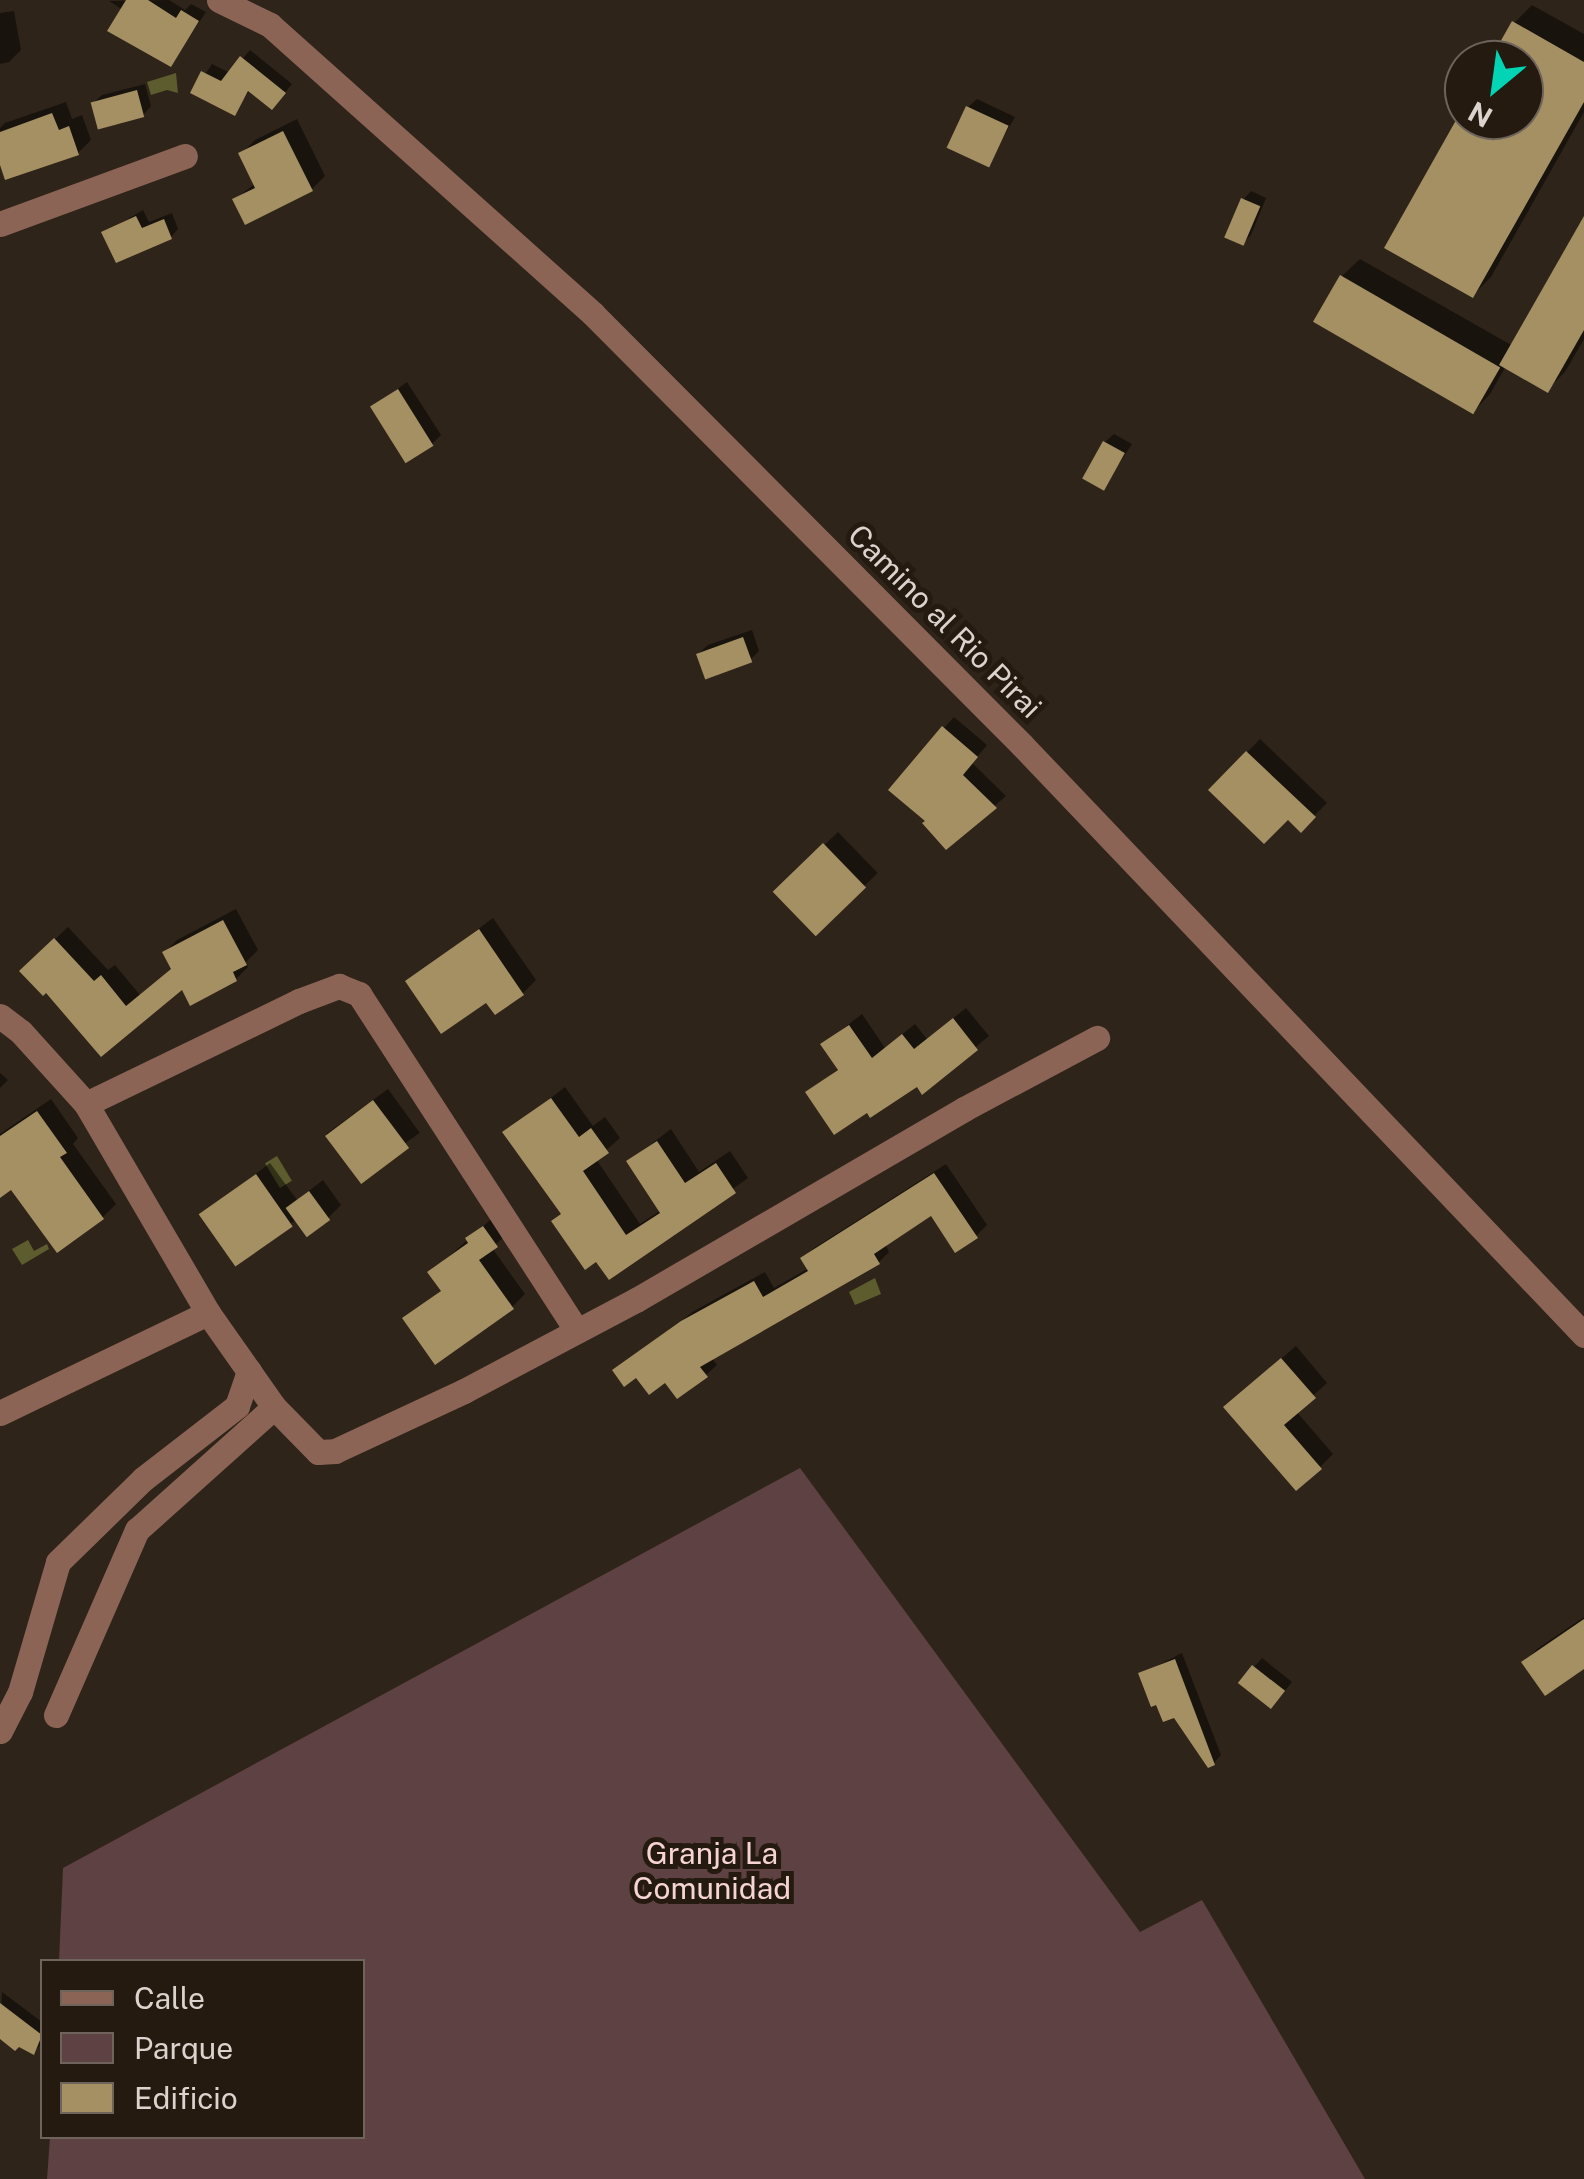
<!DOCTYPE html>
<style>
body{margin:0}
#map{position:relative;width:1584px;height:2179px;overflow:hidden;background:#2f2419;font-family:"Public Sans",sans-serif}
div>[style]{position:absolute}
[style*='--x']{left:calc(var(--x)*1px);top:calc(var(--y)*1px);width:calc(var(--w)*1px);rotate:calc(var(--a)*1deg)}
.green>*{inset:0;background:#5e4142}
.water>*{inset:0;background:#5c5c2e;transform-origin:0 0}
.shadow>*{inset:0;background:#0007;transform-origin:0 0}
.building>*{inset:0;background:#a59063;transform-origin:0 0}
.minor>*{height:25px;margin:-12.5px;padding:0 12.5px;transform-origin:12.5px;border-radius:12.5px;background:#8c6456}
span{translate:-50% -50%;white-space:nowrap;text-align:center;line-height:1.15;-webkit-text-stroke:10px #251a10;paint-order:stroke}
.street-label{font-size:30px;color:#dbd3cd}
.park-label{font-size:30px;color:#f6d4d4}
.legend{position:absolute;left:40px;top:1959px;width:325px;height:180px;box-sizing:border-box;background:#251a10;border:2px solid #6e645c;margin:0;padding:12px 18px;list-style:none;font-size:30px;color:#dbd3cd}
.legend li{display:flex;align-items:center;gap:20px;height:50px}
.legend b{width:50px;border:2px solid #6e645c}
.north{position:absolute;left:1444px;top:40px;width:100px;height:100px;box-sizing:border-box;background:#251a10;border:2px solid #6e645c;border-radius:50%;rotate:209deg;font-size:28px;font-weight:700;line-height:40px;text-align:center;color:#dbd3cd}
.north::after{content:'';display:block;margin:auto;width:35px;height:45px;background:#01d5b6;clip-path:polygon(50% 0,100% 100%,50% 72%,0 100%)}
</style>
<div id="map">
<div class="green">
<i style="clip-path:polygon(800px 1468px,1140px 1932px,1202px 1900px,1365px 2179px,47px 2179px,50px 2137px,362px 2136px,362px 1962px,59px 1961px,63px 1868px)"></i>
</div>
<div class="water">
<i style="clip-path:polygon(176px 73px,178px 93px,167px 90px,151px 95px,147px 82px)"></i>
<i style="left:277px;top:1156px;width:29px;height:14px;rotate:59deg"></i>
<i style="clip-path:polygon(28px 1240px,34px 1251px,47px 1244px,49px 1249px,22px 1265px,12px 1249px)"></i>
<i style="clip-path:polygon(875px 1278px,881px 1294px,855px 1305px,849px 1292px)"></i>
</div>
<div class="shadow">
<i style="clip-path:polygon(169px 0,185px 10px,191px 4px,206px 12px,171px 64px,123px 10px,109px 1px)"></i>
<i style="clip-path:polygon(1532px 5px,1584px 34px,1584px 112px,1491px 277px,1473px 295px,1388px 247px,1464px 111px,1464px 120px,1524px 120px,1524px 60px,1493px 60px,1514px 23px)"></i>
<i style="clip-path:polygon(14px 11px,21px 50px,9px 62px,0 64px,0 13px)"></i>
<i style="clip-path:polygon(250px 50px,292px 84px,280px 99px,250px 90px,234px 113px,193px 92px,212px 64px,230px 73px)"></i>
<i style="clip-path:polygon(145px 84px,151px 106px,143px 115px,93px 103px,102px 95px)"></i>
<i style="clip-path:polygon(977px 99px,1015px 117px,988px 164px,968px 107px)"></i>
<i style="clip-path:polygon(66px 102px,72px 119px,82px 115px,91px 140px,78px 153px,0 158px,0 128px,5px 123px)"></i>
<i style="clip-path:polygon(297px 119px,325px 176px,312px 189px,235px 199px,256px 183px,242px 153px,255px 140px)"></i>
<i style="clip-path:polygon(1251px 191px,1266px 198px,1251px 235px,1242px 244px,1243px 200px)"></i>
<i style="clip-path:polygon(143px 210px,149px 222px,172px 213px,178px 229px,171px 237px,104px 233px)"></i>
<i style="clip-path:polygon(1584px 221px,1584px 339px,1565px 372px,1547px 390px,1506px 366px,1490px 394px,1473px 412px,1342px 276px,1360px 259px,1513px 346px)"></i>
<i style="clip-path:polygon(407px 382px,441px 435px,432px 444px,373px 407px)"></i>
<i style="clip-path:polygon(1114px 434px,1132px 444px,1103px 488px,1105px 442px)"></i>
<i style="clip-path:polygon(752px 630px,759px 651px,750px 660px,699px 653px,708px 645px)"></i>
<i style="clip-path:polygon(954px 717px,987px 745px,972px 763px,1006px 796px,946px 847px,944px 728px)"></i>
<i style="clip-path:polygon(1260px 739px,1327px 803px,1301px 829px,1288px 817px,1211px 790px)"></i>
<i style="left:838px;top:832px;width:57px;height:86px;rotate:46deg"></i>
<i style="clip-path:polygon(236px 909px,258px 950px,246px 962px,248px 967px,236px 979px,182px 986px,102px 1054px,47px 989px,22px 971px,68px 927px,108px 970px,115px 965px,140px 995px,173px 968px,165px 952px,177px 940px)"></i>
<i style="clip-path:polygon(493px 918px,536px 980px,523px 993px,495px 1012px,486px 999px,408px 981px)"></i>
<i style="clip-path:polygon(966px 1008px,989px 1036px,923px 1091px,917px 1084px,867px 1109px,809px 1092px,839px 1068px,823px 1044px,862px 1014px,885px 1048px,915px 1024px,927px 1039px)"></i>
<i style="clip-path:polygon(0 1073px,8px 1080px,0 1088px)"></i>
<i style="clip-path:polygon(565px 1087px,593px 1126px,605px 1117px,620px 1138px,596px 1159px,640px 1224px,661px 1210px,629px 1161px,671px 1129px,699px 1172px,730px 1151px,748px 1178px,609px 1277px,506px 1133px)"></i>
<i style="left:388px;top:1089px;width:54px;height:76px;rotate:54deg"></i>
<i style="clip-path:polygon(51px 1099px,78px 1138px,73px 1144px,116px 1204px,103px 1217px,0 1186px,0 1134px)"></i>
<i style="clip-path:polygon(270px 1163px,297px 1200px,323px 1180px,341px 1205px,328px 1218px,297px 1219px,237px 1263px,202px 1215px)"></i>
<i style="clip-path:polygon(946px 1164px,987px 1225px,976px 1236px,932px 1213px,885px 1244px,889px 1252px,879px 1262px,712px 1358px,717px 1365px,706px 1375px,666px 1380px,615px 1370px,694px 1311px,765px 1272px,774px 1288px,809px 1268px,803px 1259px,814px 1248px)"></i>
<i style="clip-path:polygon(497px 1214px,509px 1232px,492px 1248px,525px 1294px,512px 1307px,406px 1319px,443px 1289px,431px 1272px)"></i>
<i style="clip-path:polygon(1296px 1346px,1327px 1383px,1296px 1411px,1333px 1454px,1320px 1467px,1240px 1394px)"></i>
<i style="clip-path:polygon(1584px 1617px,1584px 1666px,1524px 1662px,1537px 1649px)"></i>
<i style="clip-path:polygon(1182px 1653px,1221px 1755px,1214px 1763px,1141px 1674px)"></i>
<i style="clip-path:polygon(1262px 1658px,1292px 1682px,1280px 1697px,1254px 1667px)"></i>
<i style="clip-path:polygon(2px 1992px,42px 2022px,42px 2043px,34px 2052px,0 2036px)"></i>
</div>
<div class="building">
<i style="clip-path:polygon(126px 0,148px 0,176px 18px,181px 10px,199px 21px,171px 67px,107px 31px)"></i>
<i style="clip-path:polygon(1512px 21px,1584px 62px,1584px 102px,1473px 298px,1384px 248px,1464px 106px,1464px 120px,1524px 120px,1524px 60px,1490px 60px)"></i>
<i style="clip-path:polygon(240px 56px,286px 93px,272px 110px,248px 91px,235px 116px,190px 93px,201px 71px,221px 81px)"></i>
<i style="left:137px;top:90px;width:28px;height:48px;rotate:75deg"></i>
<i style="left:966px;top:106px;width:47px;height:46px;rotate:25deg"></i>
<i style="clip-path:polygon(52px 113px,59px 130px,69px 126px,79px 155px,5px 180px,0 165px,0 132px)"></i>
<i style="clip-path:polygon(283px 131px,313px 191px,245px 225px,232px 199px,255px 188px,238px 153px)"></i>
<i style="left:1241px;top:198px;width:21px;height:43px;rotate:23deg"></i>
<i style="clip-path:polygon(136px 216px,142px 228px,164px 219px,172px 239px,116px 263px,101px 232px)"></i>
<i style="clip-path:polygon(1584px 216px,1584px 330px,1548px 393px,1499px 365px)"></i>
<i style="left:1340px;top:275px;width:185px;height:54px;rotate:30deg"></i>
<i style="left:398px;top:389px;width:67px;height:33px;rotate:58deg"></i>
<i style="left:1103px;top:441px;width:25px;height:43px;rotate:29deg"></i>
<i style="left:743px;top:637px;width:27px;height:50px;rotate:70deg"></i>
<i style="clip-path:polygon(942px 726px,978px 757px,963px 775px,997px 808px,946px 850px,922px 823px,925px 821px,888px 790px)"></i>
<i style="clip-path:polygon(1246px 751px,1316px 817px,1301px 833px,1288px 820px,1264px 844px,1208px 790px)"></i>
<i style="left:823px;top:843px;width:62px;height:70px;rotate:46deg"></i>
<i style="clip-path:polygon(223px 920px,247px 965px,233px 972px,237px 981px,190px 1006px,182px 990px,101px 1057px,46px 993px,43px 996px,19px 971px,54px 938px,94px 981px,101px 975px,126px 1006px,171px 969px,162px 952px)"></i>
<i style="clip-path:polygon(479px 929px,524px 995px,495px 1015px,486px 1003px,441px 1034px,405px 981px)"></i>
<i style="clip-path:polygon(953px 1018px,978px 1050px,922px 1095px,917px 1087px,870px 1118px,867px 1113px,834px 1135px,805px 1092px,838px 1070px,820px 1044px,849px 1025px,872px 1058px,902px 1034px,914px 1049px)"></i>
<i style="clip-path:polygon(551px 1098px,579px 1137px,591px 1128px,609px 1153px,583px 1171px,626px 1235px,660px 1213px,626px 1161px,657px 1141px,685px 1183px,716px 1163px,736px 1193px,609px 1280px,596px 1262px,585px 1270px,551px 1221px,561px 1214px,502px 1132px)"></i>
<i style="left:373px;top:1100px;width:60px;height:60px;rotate:53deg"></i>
<i style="clip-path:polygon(37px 1111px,67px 1153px,60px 1157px,104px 1219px,57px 1253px,11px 1190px,0 1198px,0 1136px)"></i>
<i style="clip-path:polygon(934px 1173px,978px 1238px,955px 1253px,931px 1216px,874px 1254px,880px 1264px,700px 1367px,708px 1377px,677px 1399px,665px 1383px,649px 1395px,636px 1378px,624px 1387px,612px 1370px,681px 1321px,754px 1281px,763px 1297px,808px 1271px,800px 1258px)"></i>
<i style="left:256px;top:1174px;width:64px;height:70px;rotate:55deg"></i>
<i style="left:309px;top:1191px;width:36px;height:29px;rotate:54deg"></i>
<i style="clip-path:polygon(483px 1226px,498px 1247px,479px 1260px,514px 1309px,435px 1365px,402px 1318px,441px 1291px,427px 1272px,468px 1243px,465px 1238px)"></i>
<i style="clip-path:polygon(1281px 1358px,1316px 1398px,1284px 1425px,1322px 1469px,1296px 1491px,1223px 1407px)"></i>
<i style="clip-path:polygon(1584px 1619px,1584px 1669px,1545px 1696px,1521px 1662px)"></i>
<i style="clip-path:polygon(1175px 1659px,1215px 1765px,1208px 1768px,1174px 1718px,1163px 1722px,1156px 1705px,1151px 1707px,1138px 1673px)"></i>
<i style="left:1252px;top:1665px;width:42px;height:23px;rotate:38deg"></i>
<i style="clip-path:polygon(0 2003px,42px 2035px,34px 2055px,19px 2047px,15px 2051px,0 2039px)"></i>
</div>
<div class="minor">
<i style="--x:219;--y:0;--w:57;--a:26.1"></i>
<i style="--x:270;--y:25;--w:433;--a:41.8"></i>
<i style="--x:593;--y:314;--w:608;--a:45.13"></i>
<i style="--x:1022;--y:745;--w:815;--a:46.39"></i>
<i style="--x:0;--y:224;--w:197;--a:-20.2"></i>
<i style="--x:0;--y:1016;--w:26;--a:37"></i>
<i style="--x:21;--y:1032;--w:97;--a:47.9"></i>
<i style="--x:86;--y:1104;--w:242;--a:59.7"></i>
<i style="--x:208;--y:1313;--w:115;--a:54.9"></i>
<i style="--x:274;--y:1407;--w:63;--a:45.6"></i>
<i style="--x:318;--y:1452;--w:17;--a:-3"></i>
<i style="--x:335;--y:1451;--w:142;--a:-24.9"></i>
<i style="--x:464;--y:1391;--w:195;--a:-27.9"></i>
<i style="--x:636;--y:1300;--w:380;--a:-30.2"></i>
<i style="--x:964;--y:1109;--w:151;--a:-28.1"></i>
<i style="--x:86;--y:1104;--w:237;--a:-25.8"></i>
<i style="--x:299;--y:1001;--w:43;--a:-20.6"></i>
<i style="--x:339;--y:986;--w:22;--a:22"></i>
<i style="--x:359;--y:994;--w:401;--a:57.1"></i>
<i style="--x:0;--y:1413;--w:231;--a:-25.7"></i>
<i style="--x:56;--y:1715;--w:202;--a:-66.4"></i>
<i style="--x:137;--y:1530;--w:184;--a:-41.9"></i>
<i style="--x:0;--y:1731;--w:44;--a:-62.9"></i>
<i style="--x:20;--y:1692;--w:135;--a:-73.7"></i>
<i style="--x:58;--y:1562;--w:119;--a:-44.3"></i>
<i style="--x:143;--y:1479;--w:119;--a:-37.8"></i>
<i style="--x:237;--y:1406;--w:37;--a:-71"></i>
</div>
<div class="street-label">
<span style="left:945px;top:621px;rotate:45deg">Camino al Rio Pirai</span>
</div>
<div class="park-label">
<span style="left:712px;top:1870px">Granja La<br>Comunidad</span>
</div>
<ul class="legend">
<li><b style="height:12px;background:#8c6456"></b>Calle</li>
<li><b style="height:28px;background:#5e4142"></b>Parque</li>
<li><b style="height:28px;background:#a59063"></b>Edificio</li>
</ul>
<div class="north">N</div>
</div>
